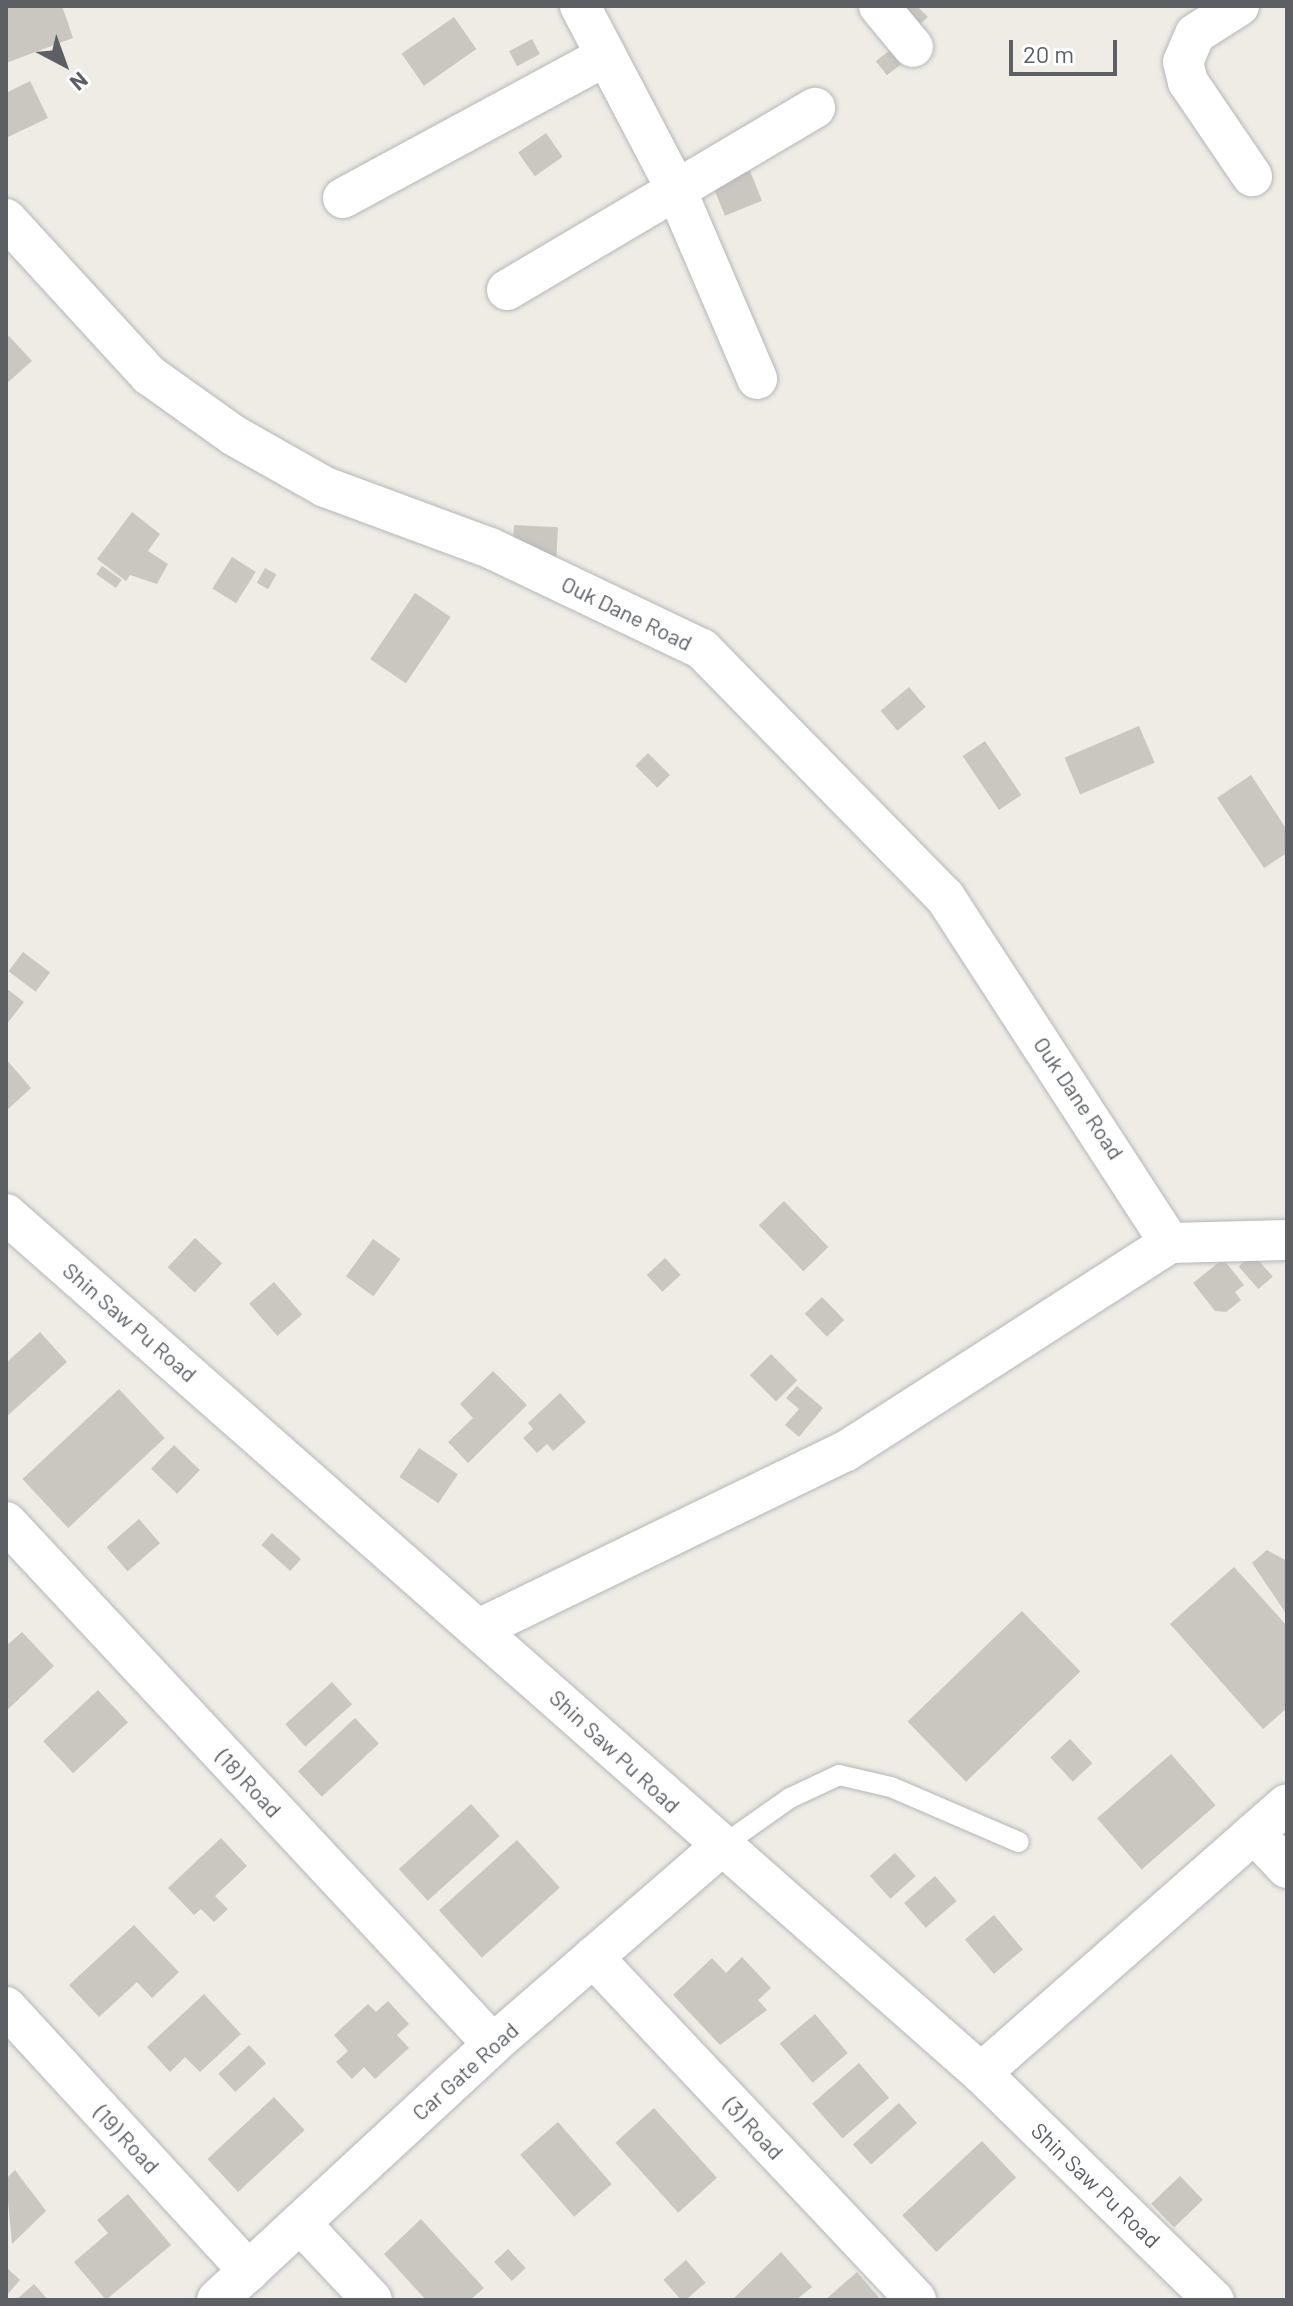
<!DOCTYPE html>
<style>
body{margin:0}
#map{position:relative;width:1293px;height:2306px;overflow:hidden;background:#eeece4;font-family:Barlow,sans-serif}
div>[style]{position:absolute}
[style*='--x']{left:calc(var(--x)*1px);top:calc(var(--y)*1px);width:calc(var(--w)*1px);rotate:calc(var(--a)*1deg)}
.building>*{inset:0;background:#cac7c1;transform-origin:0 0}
.roads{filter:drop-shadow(0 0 2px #b4b6bb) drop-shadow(0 0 2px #b4b6bb)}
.lane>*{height:20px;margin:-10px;padding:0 10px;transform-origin:10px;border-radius:10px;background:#fff}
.street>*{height:40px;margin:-20px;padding:0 20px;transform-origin:20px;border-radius:20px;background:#fff}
span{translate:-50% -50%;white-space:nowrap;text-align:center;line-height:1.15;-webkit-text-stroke:7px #fff;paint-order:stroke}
.street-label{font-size:22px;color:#5c6064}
.frame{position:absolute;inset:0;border:8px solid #5c6064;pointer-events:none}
.north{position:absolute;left:24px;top:24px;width:80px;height:80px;-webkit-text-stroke:6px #fff;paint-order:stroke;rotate:139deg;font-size:22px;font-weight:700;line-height:32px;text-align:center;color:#5c6064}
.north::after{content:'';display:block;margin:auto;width:28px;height:36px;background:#5c6064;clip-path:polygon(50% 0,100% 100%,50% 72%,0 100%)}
.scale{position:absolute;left:1009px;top:40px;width:108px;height:36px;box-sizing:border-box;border:4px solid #5c6064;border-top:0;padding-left:10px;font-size:24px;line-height:28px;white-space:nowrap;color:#5c6064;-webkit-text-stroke:6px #fff;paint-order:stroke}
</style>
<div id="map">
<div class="building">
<i style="clip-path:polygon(6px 6px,62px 6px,73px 38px,6px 63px)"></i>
<i style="clip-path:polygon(903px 6px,917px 6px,928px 17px,920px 24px)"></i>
<i style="left:454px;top:17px;width:39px;height:64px;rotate:55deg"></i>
<i style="left:532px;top:39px;width:17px;height:26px;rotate:62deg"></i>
<i style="left:894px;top:47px;width:18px;height:23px;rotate:52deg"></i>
<i style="clip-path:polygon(30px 81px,48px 118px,6px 138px,6px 93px)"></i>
<i style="left:546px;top:133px;width:29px;height:34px;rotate:55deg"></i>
<i style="left:750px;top:171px;width:32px;height:40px;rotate:68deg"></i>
<i style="clip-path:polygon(9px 336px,32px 361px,6px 384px,6px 338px)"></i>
<i style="clip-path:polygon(132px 512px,160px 534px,148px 551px,168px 564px,157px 584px,130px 575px,126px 581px,97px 559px)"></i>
<i style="left:514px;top:525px;width:44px;height:31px;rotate:3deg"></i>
<i style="left:232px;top:557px;width:28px;height:37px;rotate:32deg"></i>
<i style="left:102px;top:566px;width:24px;height:10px;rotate:35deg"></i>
<i style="left:265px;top:568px;width:13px;height:17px;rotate:29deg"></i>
<i style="left:415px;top:593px;width:43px;height:80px;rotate:34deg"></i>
<i style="left:909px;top:687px;width:26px;height:37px;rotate:50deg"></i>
<i style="left:1139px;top:726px;width:40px;height:81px;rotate:67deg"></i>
<i style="left:985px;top:741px;width:65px;height:27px;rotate:56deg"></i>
<i style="left:648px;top:753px;width:31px;height:18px;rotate:45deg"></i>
<i style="clip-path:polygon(1251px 775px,1287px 830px,1287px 853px,1264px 868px,1217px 798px)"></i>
<i style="left:23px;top:952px;width:34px;height:24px;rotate:37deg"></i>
<i style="clip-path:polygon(6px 988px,24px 1002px,6px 1025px)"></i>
<i style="clip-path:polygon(6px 1059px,31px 1088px,6px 1111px)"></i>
<i style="left:784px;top:1201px;width:64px;height:35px;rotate:46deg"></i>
<i style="left:195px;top:1238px;width:37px;height:40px;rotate:43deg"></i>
<i style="left:373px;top:1239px;width:34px;height:46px;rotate:36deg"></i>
<i style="left:1253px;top:1254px;width:30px;height:19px;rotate:49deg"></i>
<i style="left:665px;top:1258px;width:23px;height:25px;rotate:47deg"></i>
<i style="clip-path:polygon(1223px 1259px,1244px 1285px,1235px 1292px,1241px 1300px,1226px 1312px,1215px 1311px,1193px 1283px)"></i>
<i style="left:274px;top:1282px;width:43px;height:33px;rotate:49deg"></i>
<i style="left:822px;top:1297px;width:32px;height:24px;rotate:46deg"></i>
<i style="clip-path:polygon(40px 1332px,67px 1362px,6px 1417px,6px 1363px)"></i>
<i style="left:771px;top:1354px;width:37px;height:30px;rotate:45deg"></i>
<i style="clip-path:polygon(493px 1371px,527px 1405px,468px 1463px,448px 1442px,473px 1418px,460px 1404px)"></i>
<i style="clip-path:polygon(797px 1386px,823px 1408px,799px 1437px,785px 1425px,799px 1409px,786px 1398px)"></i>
<i style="left:119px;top:1389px;width:67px;height:132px;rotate:47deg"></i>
<i style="clip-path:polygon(560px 1393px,586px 1422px,553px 1451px,547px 1444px,537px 1453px,523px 1438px,533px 1429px,528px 1423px)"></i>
<i style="left:174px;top:1445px;width:36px;height:33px;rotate:44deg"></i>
<i style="left:419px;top:1448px;width:47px;height:35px;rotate:34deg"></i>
<i style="left:139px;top:1519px;width:32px;height:43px;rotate:49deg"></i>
<i style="left:272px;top:1533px;width:39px;height:16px;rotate:42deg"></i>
<i style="clip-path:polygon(1267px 1550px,1287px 1561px,1287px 1615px,1252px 1563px)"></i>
<i style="clip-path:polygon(1234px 1567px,1287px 1626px,1287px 1708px,1263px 1729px,1170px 1624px)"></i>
<i style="left:1022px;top:1611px;width:84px;height:159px;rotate:46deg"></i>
<i style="clip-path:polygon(22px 1632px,54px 1666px,6px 1711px,6px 1646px)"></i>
<i style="left:332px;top:1682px;width:30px;height:63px;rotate:48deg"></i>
<i style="left:98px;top:1690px;width:44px;height:75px;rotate:47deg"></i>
<i style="left:355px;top:1718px;width:35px;height:78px;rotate:47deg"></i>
<i style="left:1070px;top:1739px;width:33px;height:27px;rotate:47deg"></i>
<i style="left:1171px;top:1754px;width:68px;height:98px;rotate:49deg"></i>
<i style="left:471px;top:1804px;width:43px;height:97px;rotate:48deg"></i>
<i style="clip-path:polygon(221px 1838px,247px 1866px,215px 1896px,228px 1909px,214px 1922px,201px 1909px,194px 1915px,168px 1888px)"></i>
<i style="left:517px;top:1840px;width:64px;height:105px;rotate:48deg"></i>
<i style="left:895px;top:1853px;width:31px;height:34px;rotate:48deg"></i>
<i style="left:935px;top:1876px;width:33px;height:41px;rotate:49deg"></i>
<i style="left:994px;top:1915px;width:45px;height:38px;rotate:50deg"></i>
<i style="clip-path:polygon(134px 1925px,179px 1972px,152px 1998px,137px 1982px,99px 2017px,69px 1985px)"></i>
<i style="clip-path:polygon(742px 1957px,771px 1988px,758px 2000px,767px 2010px,720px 2045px,673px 1995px,712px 1958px,726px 1973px)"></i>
<i style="clip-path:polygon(204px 1994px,241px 2034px,200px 2072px,185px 2057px,170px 2072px,147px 2047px)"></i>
<i style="clip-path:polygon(388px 2001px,409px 2024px,397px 2035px,409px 2048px,375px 2079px,364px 2067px,352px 2079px,336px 2062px,348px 2051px,334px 2035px,368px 2004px,376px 2012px)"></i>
<i style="left:815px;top:2014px;width:51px;height:46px;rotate:50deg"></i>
<i style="left:249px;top:2045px;width:25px;height:42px;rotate:47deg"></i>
<i style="left:859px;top:2063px;width:46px;height:62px;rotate:49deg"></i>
<i style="left:274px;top:2097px;width:45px;height:91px;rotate:47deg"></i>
<i style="left:899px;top:2103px;width:27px;height:62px;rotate:48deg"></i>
<i style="left:654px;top:2108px;width:94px;height:52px;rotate:48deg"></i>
<i style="left:558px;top:2122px;width:82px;height:50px;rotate:49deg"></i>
<i style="left:982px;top:2141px;width:50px;height:109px;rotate:47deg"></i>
<i style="clip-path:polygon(15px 2170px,46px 2211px,12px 2244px,6px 2179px)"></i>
<i style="left:1180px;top:2176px;width:33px;height:40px;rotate:46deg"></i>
<i style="clip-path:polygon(128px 2194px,171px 2245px,106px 2300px,74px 2262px,108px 2233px,97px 2220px)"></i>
<i style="clip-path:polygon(421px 2219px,484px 2288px,470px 2300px,426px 2300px,384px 2254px)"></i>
<i style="left:508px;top:2249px;width:26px;height:19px;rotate:47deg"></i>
<i style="clip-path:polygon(781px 2252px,812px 2287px,796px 2300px,732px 2300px)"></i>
<i style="left:686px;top:2260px;width:30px;height:30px;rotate:49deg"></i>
<i style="clip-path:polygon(6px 2267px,20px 2280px,6px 2296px)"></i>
<i style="clip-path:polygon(857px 2272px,881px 2300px,825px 2300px)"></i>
<i style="clip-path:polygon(34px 2284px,48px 2300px,16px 2300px)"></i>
</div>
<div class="roads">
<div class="lane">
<i style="--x:719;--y:1848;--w:87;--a:-35.2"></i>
<i style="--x:790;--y:1798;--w:54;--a:-25.1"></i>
<i style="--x:839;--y:1775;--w:53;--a:13"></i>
<i style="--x:891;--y:1787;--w:139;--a:23.3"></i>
</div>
<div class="street">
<i style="--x:580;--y:6;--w:202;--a:62.3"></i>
<i style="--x:674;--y:185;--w:211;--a:66.8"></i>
<i style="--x:879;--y:6;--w:53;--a:50.3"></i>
<i style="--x:1239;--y:6;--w:52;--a:147.5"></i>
<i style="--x:1195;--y:34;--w:30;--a:113"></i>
<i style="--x:1183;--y:62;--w:21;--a:76"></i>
<i style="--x:1188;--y:82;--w:114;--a:55.8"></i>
<i style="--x:343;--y:198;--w:299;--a:-28.4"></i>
<i style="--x:6;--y:219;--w:212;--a:47.5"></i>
<i style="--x:149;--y:375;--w:103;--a:35.5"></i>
<i style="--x:233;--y:435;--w:106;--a:29.5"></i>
<i style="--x:325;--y:487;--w:176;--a:20.3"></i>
<i style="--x:490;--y:548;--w:235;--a:25.5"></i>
<i style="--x:702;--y:649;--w:347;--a:45.6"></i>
<i style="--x:945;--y:897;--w:413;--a:57"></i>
<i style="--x:507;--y:290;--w:358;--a:-30.6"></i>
<i style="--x:6;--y:1214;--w:1299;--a:41.38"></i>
<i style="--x:981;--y:2073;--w:325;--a:44.3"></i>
<i style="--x:6;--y:1522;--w:714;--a:46.99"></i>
<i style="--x:481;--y:1628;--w:406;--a:-25.9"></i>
<i style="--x:846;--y:1451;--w:385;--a:-32.7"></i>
<i style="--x:1170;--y:1243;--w:117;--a:-1.5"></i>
<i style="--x:1254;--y:1833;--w:48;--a:46.7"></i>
<i style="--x:593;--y:1957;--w:471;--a:46.7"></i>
<i style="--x:6;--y:2007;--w:359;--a:47.4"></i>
<i style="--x:981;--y:2073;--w:407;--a:-41.3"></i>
<i style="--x:300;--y:2223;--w:105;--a:46.9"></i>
<i style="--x:217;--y:2300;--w:376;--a:-42.8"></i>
<i style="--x:493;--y:2044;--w:299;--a:-40.9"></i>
</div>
</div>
<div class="street-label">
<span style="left:627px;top:613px;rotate:26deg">Ouk Dane Road</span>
<span style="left:1079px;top:1098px;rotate:56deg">Ouk Dane Road</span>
<span style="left:130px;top:1322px;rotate:41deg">Shin Saw Pu Road</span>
<span style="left:615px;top:1751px;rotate:43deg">Shin Saw Pu Road</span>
<span style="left:249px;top:1783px;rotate:47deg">(18) Road</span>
<span style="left:465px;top:2071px;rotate:-42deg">Car Gate Road</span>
<span style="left:754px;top:2128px;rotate:47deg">(3) Road</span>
<span style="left:127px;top:2139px;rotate:47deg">(19) Road</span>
<span style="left:1096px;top:2185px;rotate:44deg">Shin Saw Pu Road</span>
</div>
<div class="frame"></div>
<div class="north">N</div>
<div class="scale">20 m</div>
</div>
